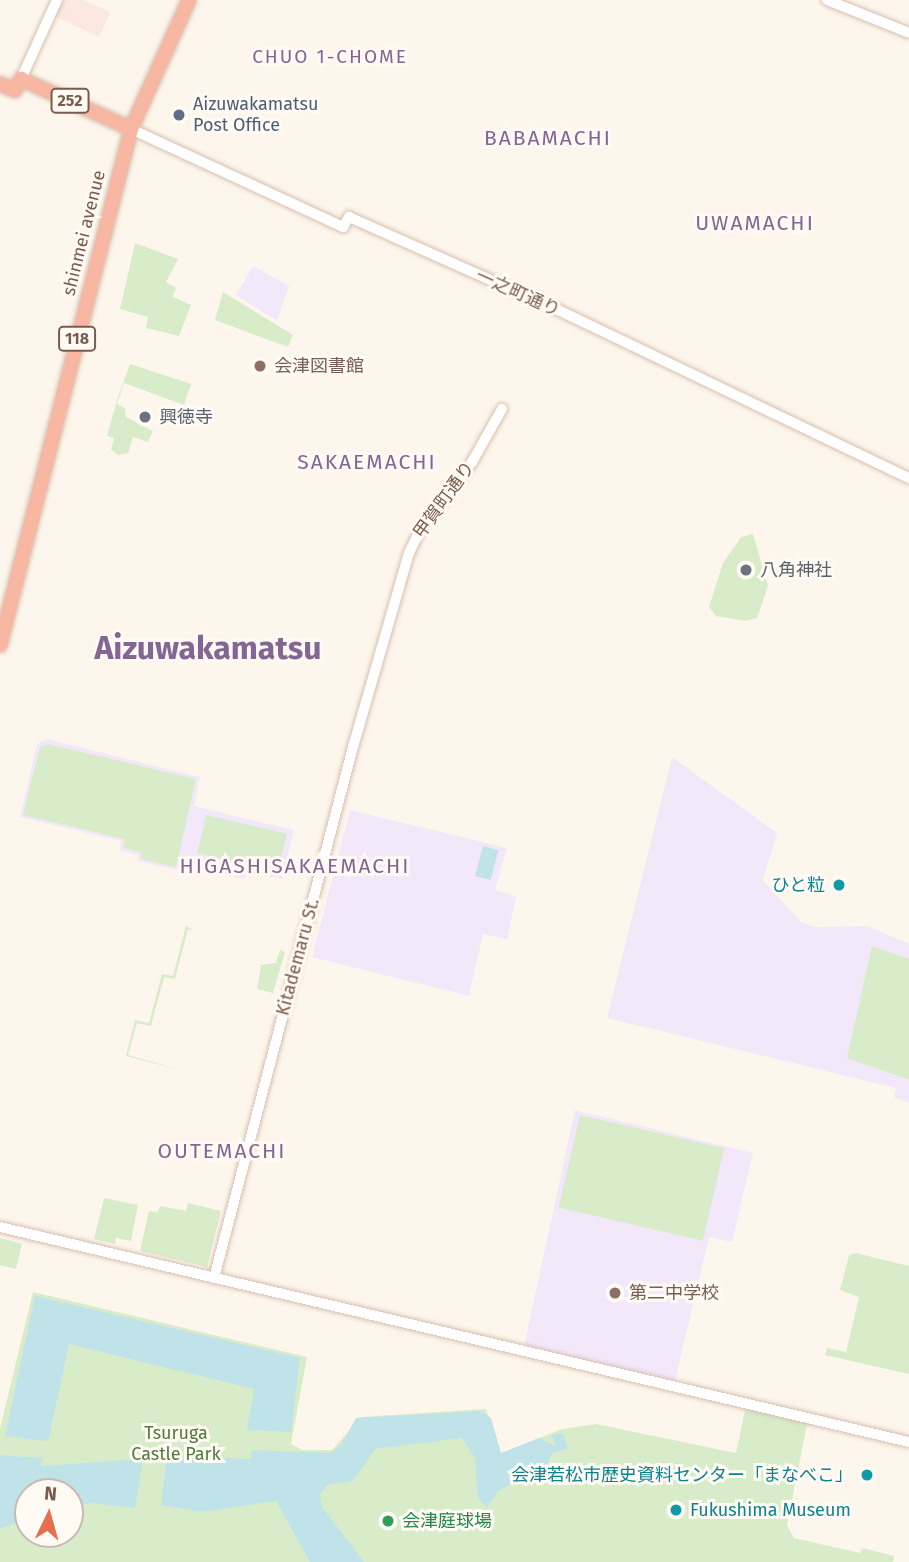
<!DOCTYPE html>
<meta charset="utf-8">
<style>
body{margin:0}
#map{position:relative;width:909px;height:1562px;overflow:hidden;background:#fdf6ec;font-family:"Fira Sans","Noto Sans JP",sans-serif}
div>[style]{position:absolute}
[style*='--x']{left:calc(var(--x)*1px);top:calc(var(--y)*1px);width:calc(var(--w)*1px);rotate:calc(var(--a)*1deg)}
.commercial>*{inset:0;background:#fde8e0}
.education>*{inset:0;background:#f3e8fa}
.green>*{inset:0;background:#d8ecc9;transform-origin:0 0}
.water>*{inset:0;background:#bfe3e8;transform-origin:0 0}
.roads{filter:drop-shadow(0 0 2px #d6c0b0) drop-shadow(0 0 2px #d6c0b0)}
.secondary>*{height:10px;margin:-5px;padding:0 5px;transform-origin:5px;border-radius:5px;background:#fff}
.highway>*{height:14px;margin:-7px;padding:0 7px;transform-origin:7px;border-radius:7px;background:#f7b7a3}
.dots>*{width:19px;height:19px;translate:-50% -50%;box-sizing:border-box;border:4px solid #fffaf3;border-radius:50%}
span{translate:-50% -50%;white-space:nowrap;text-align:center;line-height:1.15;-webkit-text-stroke:6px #fffaf3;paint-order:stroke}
.shield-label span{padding:2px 5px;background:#fffaf3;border:2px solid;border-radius:5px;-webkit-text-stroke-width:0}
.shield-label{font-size:16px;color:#7a5c4d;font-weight:700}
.service-label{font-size:18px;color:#4e5e75}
.left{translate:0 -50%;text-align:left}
.street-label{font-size:18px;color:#7a5c4d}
.education-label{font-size:18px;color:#785e54}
.worship-label{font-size:18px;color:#5b616d}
.culture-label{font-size:18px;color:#0d838f}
.right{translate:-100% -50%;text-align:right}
.park-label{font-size:18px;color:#537a41}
.leisure-label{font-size:18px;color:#27864d}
.neighbourhood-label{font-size:19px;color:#846695;letter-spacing:2px}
.quarter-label{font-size:21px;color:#846695;letter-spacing:2px}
.town-label{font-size:32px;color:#846695;font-weight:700}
.north{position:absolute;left:14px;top:1478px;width:70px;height:70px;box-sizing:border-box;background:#fffaf3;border:2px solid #cabbb1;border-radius:50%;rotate:5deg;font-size:19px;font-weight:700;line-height:28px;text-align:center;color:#7a5c4d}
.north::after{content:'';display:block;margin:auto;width:24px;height:32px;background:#e76f51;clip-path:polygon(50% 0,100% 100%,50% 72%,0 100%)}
</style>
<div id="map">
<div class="commercial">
<i style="clip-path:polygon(63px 0,84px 0,110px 12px,99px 37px,56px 17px)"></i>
</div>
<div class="education">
<i style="clip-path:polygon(253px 266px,289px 286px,277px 321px,236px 295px)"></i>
<i style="clip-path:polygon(47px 739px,200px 777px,194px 806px,294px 830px,282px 879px,247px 871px,245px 879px,179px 863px,177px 870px,137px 861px,138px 855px,119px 850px,121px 841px,20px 817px,37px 744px)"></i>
<i style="clip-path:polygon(672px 757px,777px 833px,763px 880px,801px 922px,815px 927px,868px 926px,909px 944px,909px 1103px,894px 1097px,896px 1088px,607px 1018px)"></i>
<i style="clip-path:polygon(350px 810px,507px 848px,495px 890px,516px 896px,507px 939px,483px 934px,469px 996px,312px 957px)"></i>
<i style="clip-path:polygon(575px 1110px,753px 1153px,732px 1242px,709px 1237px,675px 1381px,524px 1346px)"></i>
</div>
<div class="green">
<i style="clip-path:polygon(135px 243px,178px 259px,166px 282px,176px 288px,173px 297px,191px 305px,179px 336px,146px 328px,148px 317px,120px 309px)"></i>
<i style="clip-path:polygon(223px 292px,293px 335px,288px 347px,215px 320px)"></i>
<i style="clip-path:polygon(130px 364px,191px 384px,184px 405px,124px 383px,117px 404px,125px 408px,126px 417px,153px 431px,148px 442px,133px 437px,128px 453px,118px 455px,111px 449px,114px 438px,107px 436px,117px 400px)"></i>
<i style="clip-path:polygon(753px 534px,768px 586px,757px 618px,745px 621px,716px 616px,709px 607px,723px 563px,741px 537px)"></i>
<i style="clip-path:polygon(48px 744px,196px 779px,176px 867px,140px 859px,141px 852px,123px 848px,124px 839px,23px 815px,40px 747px)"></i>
<i style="left:206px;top:815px;width:83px;height:39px;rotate:13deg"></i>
<i style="clip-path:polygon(186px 926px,195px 931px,188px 929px,175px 979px,164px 977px,151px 1026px,137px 1023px,128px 1055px,184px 1071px,126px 1056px,135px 1020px,149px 1023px,162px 974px,173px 976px)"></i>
<i style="clip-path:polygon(872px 946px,909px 959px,909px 1080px,847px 1058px)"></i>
<i style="clip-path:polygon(280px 950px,285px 952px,273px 993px,257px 989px,261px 965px,276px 963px)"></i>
<i style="left:580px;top:1115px;width:148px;height:95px;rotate:13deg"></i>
<i style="clip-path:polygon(104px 1198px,138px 1205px,131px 1241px,116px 1238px,115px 1244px,94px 1239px)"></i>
<i style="clip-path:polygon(188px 1203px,221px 1211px,207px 1267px,140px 1251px,149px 1211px,158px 1212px,160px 1206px,186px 1211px)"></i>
<i style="clip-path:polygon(0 1238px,22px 1244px,16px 1269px,0 1265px)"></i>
<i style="clip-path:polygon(856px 1253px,909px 1266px,909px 1374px,825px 1355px,827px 1348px,846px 1352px,859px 1297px,840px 1290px,849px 1255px)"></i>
<i style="clip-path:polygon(evenodd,33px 1292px,307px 1357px,291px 1444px,302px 1450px,332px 1450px,361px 1417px,486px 1409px,500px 1454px,562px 1429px,596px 1424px,736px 1453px,746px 1405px,808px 1419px,787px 1525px,794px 1538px,860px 1553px,862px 1548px,894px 1556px,893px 1562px,0 1562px,0 1429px,33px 1292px,28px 1492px,70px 1492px,70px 1534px,28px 1534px,28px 1492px)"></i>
</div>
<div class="water">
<i style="left:483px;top:846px;width:16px;height:31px;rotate:15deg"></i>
<i style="clip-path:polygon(35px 1296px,300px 1358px,291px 1432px,247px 1430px,254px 1389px,69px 1344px,49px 1438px,44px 1441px,5px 1436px)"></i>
<i style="clip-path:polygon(480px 1411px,491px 1418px,501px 1453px,539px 1438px,555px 1446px,552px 1435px,563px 1433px,568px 1449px,552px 1453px,547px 1465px,498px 1491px,487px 1507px,478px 1498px,475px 1458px,462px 1438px,375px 1449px,353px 1481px,327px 1485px,320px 1494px,322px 1507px,364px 1562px,310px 1562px,276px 1501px,201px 1512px,161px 1505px,167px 1456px,251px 1459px,252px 1450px,330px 1453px,341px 1445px,356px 1418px)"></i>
<i style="clip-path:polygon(0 1455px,42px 1458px,41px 1466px,143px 1459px,135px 1508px,91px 1503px,70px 1508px,70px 1492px,28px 1492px,28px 1519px,0 1529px)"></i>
</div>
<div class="roads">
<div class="secondary">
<i style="--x:827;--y:0;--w:88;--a:21.9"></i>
<i style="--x:21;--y:79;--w:87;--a:-65.5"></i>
<i style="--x:131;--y:129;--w:234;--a:24.8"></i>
<i style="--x:343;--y:227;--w:12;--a:-59"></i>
<i style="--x:349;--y:217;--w:229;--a:24"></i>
<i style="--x:558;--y:310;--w:389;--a:25.6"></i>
<i style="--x:0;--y:1227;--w:934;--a:13.31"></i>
<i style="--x:214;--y:1278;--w:549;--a:-75.33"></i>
<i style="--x:353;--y:747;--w:202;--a:-73.9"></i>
<i style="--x:409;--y:553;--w:25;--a:-64"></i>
<i style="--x:420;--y:530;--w:86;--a:-52.6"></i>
<i style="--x:472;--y:462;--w:61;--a:-60.5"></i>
</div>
<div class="highway">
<i style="--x:0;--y:84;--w:16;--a:22"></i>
<i style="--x:15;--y:90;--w:13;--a:-61"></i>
<i style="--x:21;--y:79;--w:121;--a:24.4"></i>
<i style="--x:0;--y:645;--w:532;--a:-75.75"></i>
<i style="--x:131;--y:129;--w:141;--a:-65.8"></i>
</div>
</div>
<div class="dots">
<i style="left:179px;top:115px;background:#5c6f8a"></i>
<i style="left:260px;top:366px;background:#8d6e63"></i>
<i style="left:145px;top:417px;background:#6b7280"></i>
<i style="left:746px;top:570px;background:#6b7280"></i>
<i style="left:839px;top:885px;background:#0f9aa8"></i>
<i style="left:615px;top:1293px;background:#8d6e63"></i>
<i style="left:867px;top:1475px;background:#0f9aa8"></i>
<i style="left:676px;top:1510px;background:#0f9aa8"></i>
<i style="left:388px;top:1521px;background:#2e9e5b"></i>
</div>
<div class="shield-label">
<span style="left:70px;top:101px">252</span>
<span style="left:77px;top:339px">118</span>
</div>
<div class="service-label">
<span class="left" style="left:193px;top:115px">Aizuwakamatsu<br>Post Office</span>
</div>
<div class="street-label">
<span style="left:84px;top:233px;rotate:-76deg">shinmei avenue</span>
<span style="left:518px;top:293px;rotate:24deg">一之町通り</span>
<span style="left:444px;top:500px;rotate:-54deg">甲賀町通り</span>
<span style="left:298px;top:957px;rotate:-75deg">Kitademaru St.</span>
</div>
<div class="education-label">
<span class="left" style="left:274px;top:366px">会津図書館</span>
<span class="left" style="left:629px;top:1293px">第二中学校</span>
</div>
<div class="worship-label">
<span class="left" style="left:159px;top:417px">興徳寺</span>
<span class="left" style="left:760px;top:570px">八角神社</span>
</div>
<div class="culture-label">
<span class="right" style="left:825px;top:885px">ひと粒</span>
<span class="right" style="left:853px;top:1475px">会津若松市歴史資料センター「まなべこ」</span>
<span class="left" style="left:690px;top:1510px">Fukushima Museum</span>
</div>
<div class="park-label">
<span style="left:176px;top:1444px">Tsuruga<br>Castle Park</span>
</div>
<div class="leisure-label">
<span class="left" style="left:402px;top:1521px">会津庭球場</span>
</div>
<div class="neighbourhood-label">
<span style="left:330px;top:57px">CHUO 1-CHOME</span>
</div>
<div class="quarter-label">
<span style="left:548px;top:138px">BABAMACHI</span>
<span style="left:755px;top:223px">UWAMACHI</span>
<span style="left:367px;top:462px">SAKAEMACHI</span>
<span style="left:295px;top:866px">HIGASHISAKAEMACHI</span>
<span style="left:222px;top:1151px">OUTEMACHI</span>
</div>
<div class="town-label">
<span style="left:208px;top:648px">Aizuwakamatsu</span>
</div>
<div class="north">N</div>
</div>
